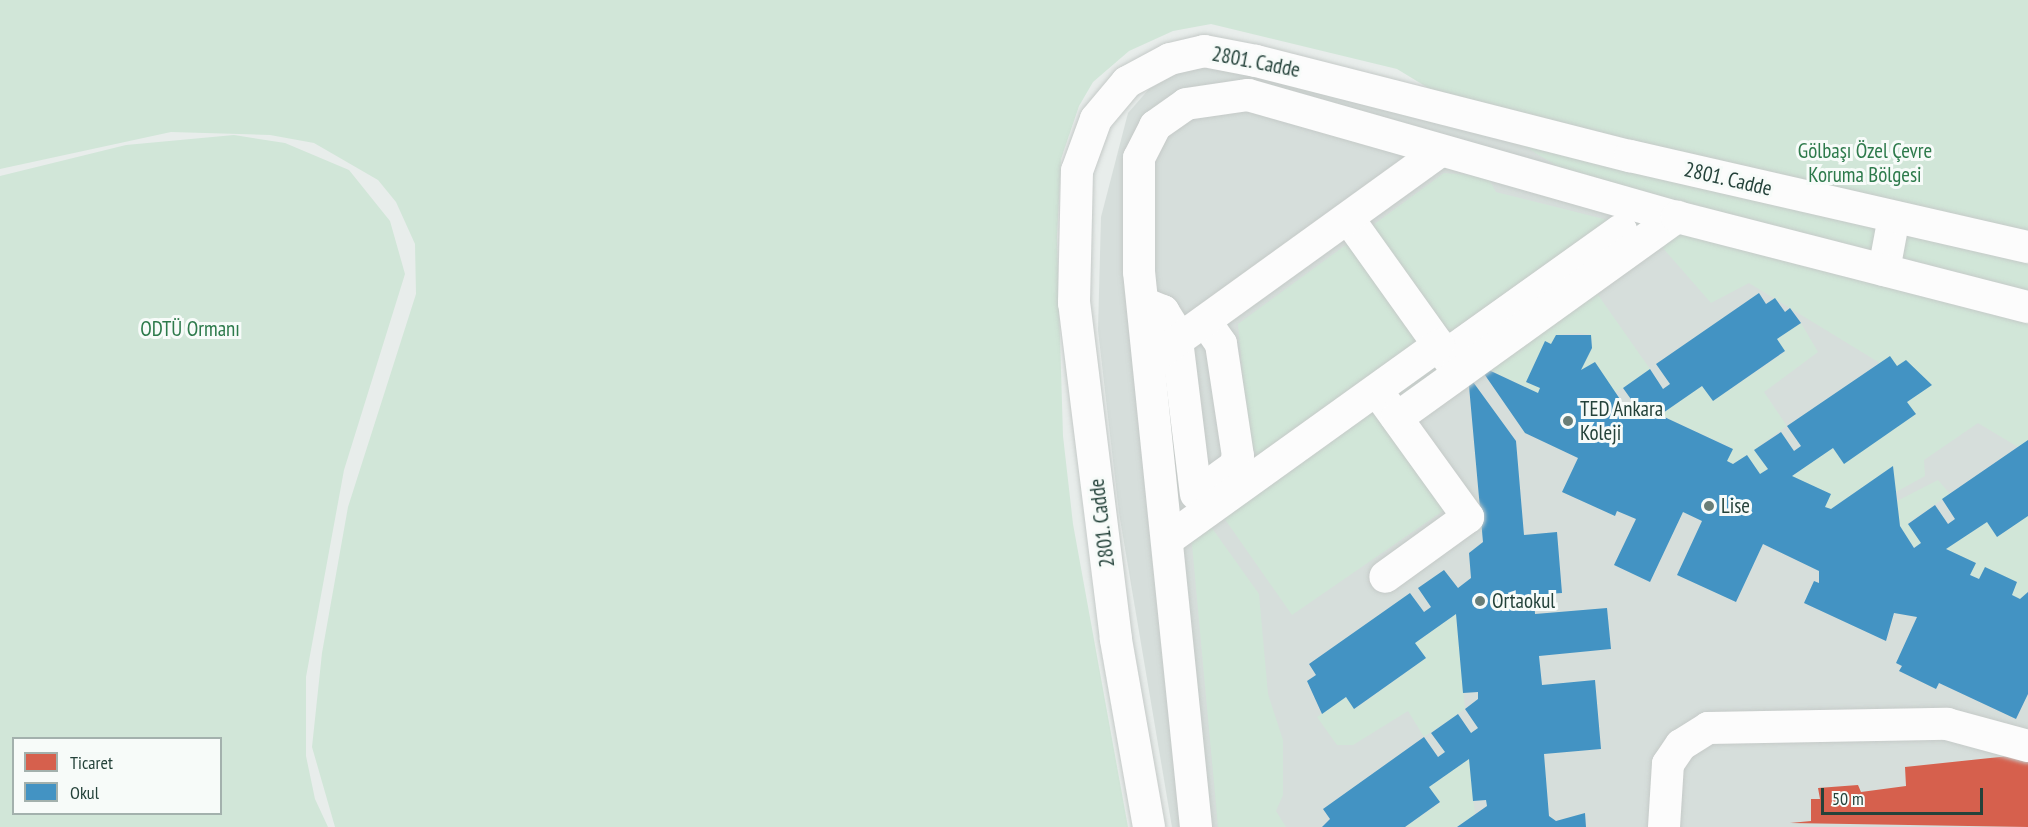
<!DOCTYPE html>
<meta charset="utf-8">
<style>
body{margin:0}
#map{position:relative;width:2028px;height:827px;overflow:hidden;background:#e8edeb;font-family:"PT Sans Narrow",sans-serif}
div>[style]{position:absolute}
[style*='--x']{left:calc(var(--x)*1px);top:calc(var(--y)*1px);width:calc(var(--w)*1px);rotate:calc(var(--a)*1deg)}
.built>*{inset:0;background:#d6dedb}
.green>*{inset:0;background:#d1e6d8}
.shops>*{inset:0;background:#d6604d}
.schools>*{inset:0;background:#4393c3}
.roads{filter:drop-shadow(0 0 2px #c5cac8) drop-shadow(0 0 2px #c5cac8)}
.minor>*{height:32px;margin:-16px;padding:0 16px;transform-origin:16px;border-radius:16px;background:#fcfcfc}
.dots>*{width:16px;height:16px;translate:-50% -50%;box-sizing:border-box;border:3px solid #f7fbf9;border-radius:50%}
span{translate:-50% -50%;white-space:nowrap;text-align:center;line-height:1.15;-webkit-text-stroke:6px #f7fbf9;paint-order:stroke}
.street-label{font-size:21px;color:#24423a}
.park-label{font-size:21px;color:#2d7a4b}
.poi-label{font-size:21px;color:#24423a}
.left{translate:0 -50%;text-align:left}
.legend{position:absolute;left:12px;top:737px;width:210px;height:78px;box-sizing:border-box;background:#f7fbf9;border:2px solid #a3b1ad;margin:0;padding:8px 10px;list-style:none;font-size:18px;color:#24423a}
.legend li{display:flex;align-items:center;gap:12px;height:30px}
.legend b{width:30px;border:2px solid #a3b1ad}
.scale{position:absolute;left:1821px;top:788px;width:162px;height:27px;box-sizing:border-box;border:3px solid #24423a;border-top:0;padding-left:8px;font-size:18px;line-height:21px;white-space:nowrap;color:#24423a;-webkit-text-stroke:4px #f7fbf9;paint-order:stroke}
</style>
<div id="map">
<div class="built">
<i style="clip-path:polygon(1192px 65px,1235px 68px,2028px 267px,2028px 827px,1172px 827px,1119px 513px,1098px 330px,1101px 217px,1128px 113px,1149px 89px)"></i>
</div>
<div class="green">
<i style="clip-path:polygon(0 0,2028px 0,2028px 453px,1978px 423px,1924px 460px,1925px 476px,1896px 492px,1893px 466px,1831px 509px,1825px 507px,1792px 476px,1833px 448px,1844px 463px,1915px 414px,1907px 402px,1924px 390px,1749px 283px,1711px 303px,1662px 247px,1672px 236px,1397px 69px,1211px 24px,1173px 31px,1129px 51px,1093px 82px,1079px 106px,1061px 159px,1057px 237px,1063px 436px,1073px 524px,1128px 827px,335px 827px,312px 747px,322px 653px,348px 507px,416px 294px,415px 244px,396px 202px,378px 180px,314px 143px,270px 135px,171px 132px,0 169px)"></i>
<i style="clip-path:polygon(evenodd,234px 135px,285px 143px,349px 170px,390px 221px,405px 274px,344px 470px,306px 677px,306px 756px,315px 799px,328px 827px,0 827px,0 176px,126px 145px,234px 135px,14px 738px,220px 738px,220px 814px,14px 814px,14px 738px)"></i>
<i style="clip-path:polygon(1444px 173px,1487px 176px,1496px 192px,1656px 232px,1398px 418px,1456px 502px,1292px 615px,1215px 505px,1262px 470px,1248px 435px,1238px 324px)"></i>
<i style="clip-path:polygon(1596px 292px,1650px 369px,1623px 388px,1615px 392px,1581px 370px,1592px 348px,1591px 335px,1579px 333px,1556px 335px,1551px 344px,1545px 342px,1526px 382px,1540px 388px,1538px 393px,1481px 366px)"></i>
<i style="clip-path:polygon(1801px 323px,1818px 352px,1764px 392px,1787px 426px,1754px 450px,1768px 469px,1760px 474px,1747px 455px,1733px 464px,1727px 461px,1732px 448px,1660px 415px,1702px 386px,1713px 401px,1785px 352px,1777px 339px)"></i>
<i style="clip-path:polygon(1938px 480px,1950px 494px,1908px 523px,1921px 543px,1914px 548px,1900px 526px,1897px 501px)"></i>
<i style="clip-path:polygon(1202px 514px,1259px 594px,1268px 694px,1283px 740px,1283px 795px,1276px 811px,1286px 827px,1218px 827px,1190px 523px)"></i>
<i style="clip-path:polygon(2028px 516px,2028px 592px,2020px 599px,2012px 595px,2017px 582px,1985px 568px,1979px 579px,1970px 575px,1975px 563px,1946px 549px,1987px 522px,1997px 537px)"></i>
<i style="clip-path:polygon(1456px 614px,1465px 709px,1424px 737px,1408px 711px,1353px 745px,1337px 745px,1317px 717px,1346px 697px,1355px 709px,1426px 658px,1415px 643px)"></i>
<i style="clip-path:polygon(1469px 759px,1475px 814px,1457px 827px,1405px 827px,1440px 803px,1429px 787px)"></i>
</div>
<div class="shops">
<i style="clip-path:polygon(2028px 754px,2028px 827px,1790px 823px,1811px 821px,1811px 799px,1820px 799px,1818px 788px,1858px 785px,1861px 792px,1906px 786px,1905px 767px)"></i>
</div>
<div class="schools">
<i style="clip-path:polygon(1759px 293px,1766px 304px,1775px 298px,1785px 312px,1790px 308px,1801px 323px,1777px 339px,1785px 351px,1713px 401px,1702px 386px,1660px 415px,1733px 449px,1727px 461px,1733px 464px,1747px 455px,1760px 474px,1768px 469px,1754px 450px,1781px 432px,1794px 451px,1801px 446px,1787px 426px,1890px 356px,1897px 366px,1906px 360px,1932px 385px,1907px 402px,1916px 414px,1844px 464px,1833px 448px,1792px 476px,1831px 494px,1825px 507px,1831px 509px,1893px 466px,1900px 526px,1914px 548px,1921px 543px,1908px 524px,1935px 505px,1948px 524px,1955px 519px,1942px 499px,2028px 440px,2028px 516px,1997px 537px,1987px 522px,1946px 549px,1976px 563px,1970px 575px,1979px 579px,1985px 567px,2017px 582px,2012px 595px,2020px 599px,2028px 592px,2028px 694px,2016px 719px,1939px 683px,1936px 689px,1899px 671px,1902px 666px,1896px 663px,1917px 617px,1894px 613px,1886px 641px,1804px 603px,1814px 581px,1819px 583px,1819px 571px,1763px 544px,1736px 602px,1677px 575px,1702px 521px,1683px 512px,1650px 582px,1614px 565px,1636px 519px,1617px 511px,1615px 516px,1562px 492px,1578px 458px,1525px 433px,1478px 365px,1538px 393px,1540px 388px,1526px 382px,1545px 341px,1551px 344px,1556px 335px,1591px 335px,1592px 348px,1581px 370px,1595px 362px,1630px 414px,1638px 409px,1623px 388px,1650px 369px,1663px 389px,1670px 384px,1656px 364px)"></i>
<i style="clip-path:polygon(1468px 375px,1516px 441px,1524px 535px,1557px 532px,1562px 593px,1534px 595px,1535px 614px,1607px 608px,1611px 649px,1539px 656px,1542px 685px,1595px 680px,1601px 749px,1544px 754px,1549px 816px,1556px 821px,1585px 813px,1586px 827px,1457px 827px,1487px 806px,1486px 800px,1473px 801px,1469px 759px,1429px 787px,1440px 802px,1405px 827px,1322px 827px,1330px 819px,1323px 809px,1424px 737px,1438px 757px,1445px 752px,1431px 733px,1458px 714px,1471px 733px,1478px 728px,1465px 709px,1478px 699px,1478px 692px,1463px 693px,1456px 614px,1415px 643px,1426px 658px,1354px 709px,1346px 697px,1322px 714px,1307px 681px,1316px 675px,1309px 664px,1410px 593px,1424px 612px,1431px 607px,1418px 588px,1444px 570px,1458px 588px,1471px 578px,1469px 553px,1483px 542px)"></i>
</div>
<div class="roads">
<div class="minor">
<i style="--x:1348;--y:218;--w:176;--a:54.5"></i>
<i style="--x:1884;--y:270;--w:54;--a:-79.3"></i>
<i style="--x:1143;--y:303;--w:22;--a:22"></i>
<i style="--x:1163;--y:311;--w:25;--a:58"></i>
<i style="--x:1176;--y:332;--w:163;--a:83"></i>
<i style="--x:1205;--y:321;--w:28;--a:55"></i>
<i style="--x:1221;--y:344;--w:113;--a:81.4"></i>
<i style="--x:1238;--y:456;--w:10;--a:107"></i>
<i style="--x:1235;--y:466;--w:37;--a:144"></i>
<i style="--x:1446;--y:355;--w:215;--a:-35.5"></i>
<i style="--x:1149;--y:361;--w:357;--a:-35.8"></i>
<i style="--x:1385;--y:402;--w:142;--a:54.2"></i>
<i style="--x:1468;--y:517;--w:102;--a:144.1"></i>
<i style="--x:1397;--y:418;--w:345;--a:-35.7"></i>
<i style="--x:1170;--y:538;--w:331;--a:-35.7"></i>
<i style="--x:1149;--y:827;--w:191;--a:-100"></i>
<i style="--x:1116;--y:639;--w:339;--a:-97.1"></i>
<i style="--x:1074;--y:303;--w:132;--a:-88.7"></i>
<i style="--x:1077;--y:171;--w:55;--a:-69.9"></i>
<i style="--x:1096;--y:119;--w:48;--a:-50"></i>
<i style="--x:1127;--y:82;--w:49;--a:-28.1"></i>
<i style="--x:1170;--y:59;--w:35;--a:-13"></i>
<i style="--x:1204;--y:51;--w:53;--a:10.9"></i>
<i style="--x:1256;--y:61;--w:386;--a:14.3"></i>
<i style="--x:1630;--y:156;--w:408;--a:12.9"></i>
<i style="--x:1196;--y:827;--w:558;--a:-95.86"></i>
<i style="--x:1139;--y:272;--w:114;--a:-90"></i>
<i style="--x:1139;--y:158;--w:36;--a:-63"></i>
<i style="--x:1155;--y:126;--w:38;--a:-35"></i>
<i style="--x:1186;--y:104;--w:63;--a:-8.3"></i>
<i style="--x:1248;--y:95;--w:446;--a:15.9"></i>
<i style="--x:1677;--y:217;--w:362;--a:14.4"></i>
<i style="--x:1664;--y:827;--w:63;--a:-86.4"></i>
<i style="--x:1668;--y:764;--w:23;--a:-56"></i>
<i style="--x:1681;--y:745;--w:32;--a:-32"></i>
<i style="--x:1708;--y:728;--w:239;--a:-1"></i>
<i style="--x:1947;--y:724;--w:84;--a:15.2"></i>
</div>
</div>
<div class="dots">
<i style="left:1568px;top:421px;background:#697e78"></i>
<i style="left:1709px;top:506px;background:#697e78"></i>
<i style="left:1480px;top:601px;background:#697e78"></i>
</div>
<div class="street-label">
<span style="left:1256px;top:62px;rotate:11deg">2801. Cadde</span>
<span style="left:1728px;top:179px;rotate:13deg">2801. Cadde</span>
<span style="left:1102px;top:523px;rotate:-97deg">2801. Cadde</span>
</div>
<div class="park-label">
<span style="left:1865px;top:163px">Gölbaşı Özel Çevre<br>Koruma Bölgesi</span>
<span style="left:190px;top:329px">ODTÜ Ormanı</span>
</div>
<div class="poi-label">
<span class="left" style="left:1580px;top:421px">TED Ankara<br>Koleji</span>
<span class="left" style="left:1721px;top:506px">Lise</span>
<span class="left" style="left:1492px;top:601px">Ortaokul</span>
</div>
<ul class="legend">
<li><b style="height:16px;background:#d6604d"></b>Ticaret</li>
<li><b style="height:16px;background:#4393c3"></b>Okul</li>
</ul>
<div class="scale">50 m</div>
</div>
